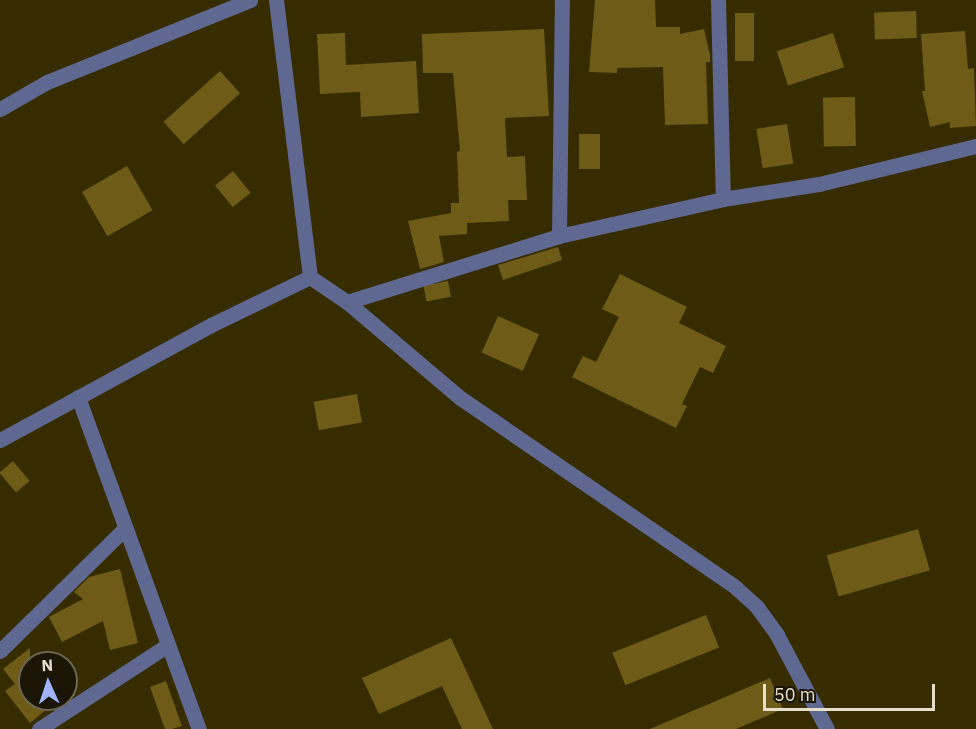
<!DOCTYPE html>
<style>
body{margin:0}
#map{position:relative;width:976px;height:729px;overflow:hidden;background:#372c00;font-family:"IBM Plex Sans",sans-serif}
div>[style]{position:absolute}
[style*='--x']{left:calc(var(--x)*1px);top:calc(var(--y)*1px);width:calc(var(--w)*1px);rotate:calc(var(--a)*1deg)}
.building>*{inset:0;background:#6d5b17;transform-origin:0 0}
.minor>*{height:15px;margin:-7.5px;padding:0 7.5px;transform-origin:7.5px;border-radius:7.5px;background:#5f6891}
span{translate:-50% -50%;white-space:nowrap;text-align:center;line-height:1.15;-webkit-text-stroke:6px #1a1504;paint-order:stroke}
.north{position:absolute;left:18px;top:651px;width:60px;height:60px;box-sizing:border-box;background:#1a1504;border:2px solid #6c6653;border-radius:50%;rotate:357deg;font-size:16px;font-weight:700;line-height:24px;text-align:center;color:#e6dfc9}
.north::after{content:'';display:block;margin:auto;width:21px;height:27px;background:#a1b3fd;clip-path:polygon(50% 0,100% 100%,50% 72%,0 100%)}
.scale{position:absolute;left:763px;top:684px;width:172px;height:27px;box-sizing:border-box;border:3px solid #e6dfc9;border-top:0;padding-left:8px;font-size:18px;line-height:21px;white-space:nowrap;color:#e6dfc9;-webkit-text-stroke:4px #1a1504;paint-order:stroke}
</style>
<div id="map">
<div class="building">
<i style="clip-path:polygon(595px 0,655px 0,656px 27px,680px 27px,680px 34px,704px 29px,710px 55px,710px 62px,706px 62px,708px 124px,665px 125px,663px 67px,617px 68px,617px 73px,589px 72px)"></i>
<i style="left:916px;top:11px;width:27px;height:42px;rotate:88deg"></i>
<i style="left:735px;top:13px;width:19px;height:48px"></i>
<i style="clip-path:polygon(544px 29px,549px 116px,505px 118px,507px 157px,525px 156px,527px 200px,508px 200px,509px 221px,467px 223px,467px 234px,439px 236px,444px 262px,420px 269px,408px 221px,451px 213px,451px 203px,459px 203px,457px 152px,460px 151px,453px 73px,423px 73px,422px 34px)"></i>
<i style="clip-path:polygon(965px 31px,968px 69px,974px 68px,976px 126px,950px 128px,950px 122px,930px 127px,922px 91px,925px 91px,921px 34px)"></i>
<i style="clip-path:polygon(345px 33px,346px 65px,416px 61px,419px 113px,361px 117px,360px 92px,320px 94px,317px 34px)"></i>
<i style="left:833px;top:33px;width:36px;height:59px;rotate:72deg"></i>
<i style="left:220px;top:71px;width:30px;height:76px;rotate:48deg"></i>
<i style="left:855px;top:97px;width:49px;height:32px;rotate:89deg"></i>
<i style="left:787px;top:124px;width:40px;height:31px;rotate:81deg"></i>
<i style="left:579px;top:134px;width:21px;height:35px"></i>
<i style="left:127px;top:166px;width:51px;height:52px;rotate:60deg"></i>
<i style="left:233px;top:171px;width:28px;height:23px;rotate:51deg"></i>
<i style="clip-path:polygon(558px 247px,562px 260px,503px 280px,498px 265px)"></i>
<i style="clip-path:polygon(620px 274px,687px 307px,679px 323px,726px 346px,713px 373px,700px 367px,682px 404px,687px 406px,676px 428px,572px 377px,583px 356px,596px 362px,619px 317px,602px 309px)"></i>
<i style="left:448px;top:281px;width:16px;height:25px;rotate:79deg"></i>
<i style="left:498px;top:316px;width:45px;height:40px;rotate:24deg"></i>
<i style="left:357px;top:394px;width:29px;height:44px;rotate:80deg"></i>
<i style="left:13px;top:461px;width:26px;height:18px;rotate:50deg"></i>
<i style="left:918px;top:529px;width:43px;height:95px;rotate:74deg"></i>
<i style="clip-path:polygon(120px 569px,138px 643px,110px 650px,103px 621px,62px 642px,49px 617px,83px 599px,74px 592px,89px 577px)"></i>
<i style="left:706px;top:615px;width:35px;height:101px;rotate:68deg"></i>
<i style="clip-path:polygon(451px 638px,493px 729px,462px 729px,442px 686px,379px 714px,362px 678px)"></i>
<i style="clip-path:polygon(30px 648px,30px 699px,59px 699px,30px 723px,5px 691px,15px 684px,3px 669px)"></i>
<i style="clip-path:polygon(770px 678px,783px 709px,736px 729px,650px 729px)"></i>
<i style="clip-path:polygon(166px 681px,182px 726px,172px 729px,165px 729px,150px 687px)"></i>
</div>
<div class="minor">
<i style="--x:276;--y:0;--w:279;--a:83"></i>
<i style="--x:310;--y:277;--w:45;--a:34"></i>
<i style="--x:347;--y:302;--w:147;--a:40.3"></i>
<i style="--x:459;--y:397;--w:334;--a:34.5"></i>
<i style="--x:734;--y:586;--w:31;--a:42"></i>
<i style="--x:757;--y:607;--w:34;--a:54"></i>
<i style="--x:777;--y:635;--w:106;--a:62"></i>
<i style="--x:718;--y:0;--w:199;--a:88.6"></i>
<i style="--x:0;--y:109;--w:54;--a:-29.9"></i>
<i style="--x:47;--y:82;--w:219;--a:-22"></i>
<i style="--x:559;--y:236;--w:236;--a:-89.3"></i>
<i style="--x:347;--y:302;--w:222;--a:-17.3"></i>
<i style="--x:559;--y:236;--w:168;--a:-12.7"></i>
<i style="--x:723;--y:199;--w:97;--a:-8.9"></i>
<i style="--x:819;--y:184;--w:162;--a:-13.6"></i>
<i style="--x:78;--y:397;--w:353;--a:70"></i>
<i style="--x:0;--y:440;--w:240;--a:-28.6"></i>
<i style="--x:211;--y:325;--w:110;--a:-25.9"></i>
<i style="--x:0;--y:651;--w:175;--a:-44.5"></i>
<i style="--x:39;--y:729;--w:154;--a:-33.1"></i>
</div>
<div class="north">N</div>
<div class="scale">50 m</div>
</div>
